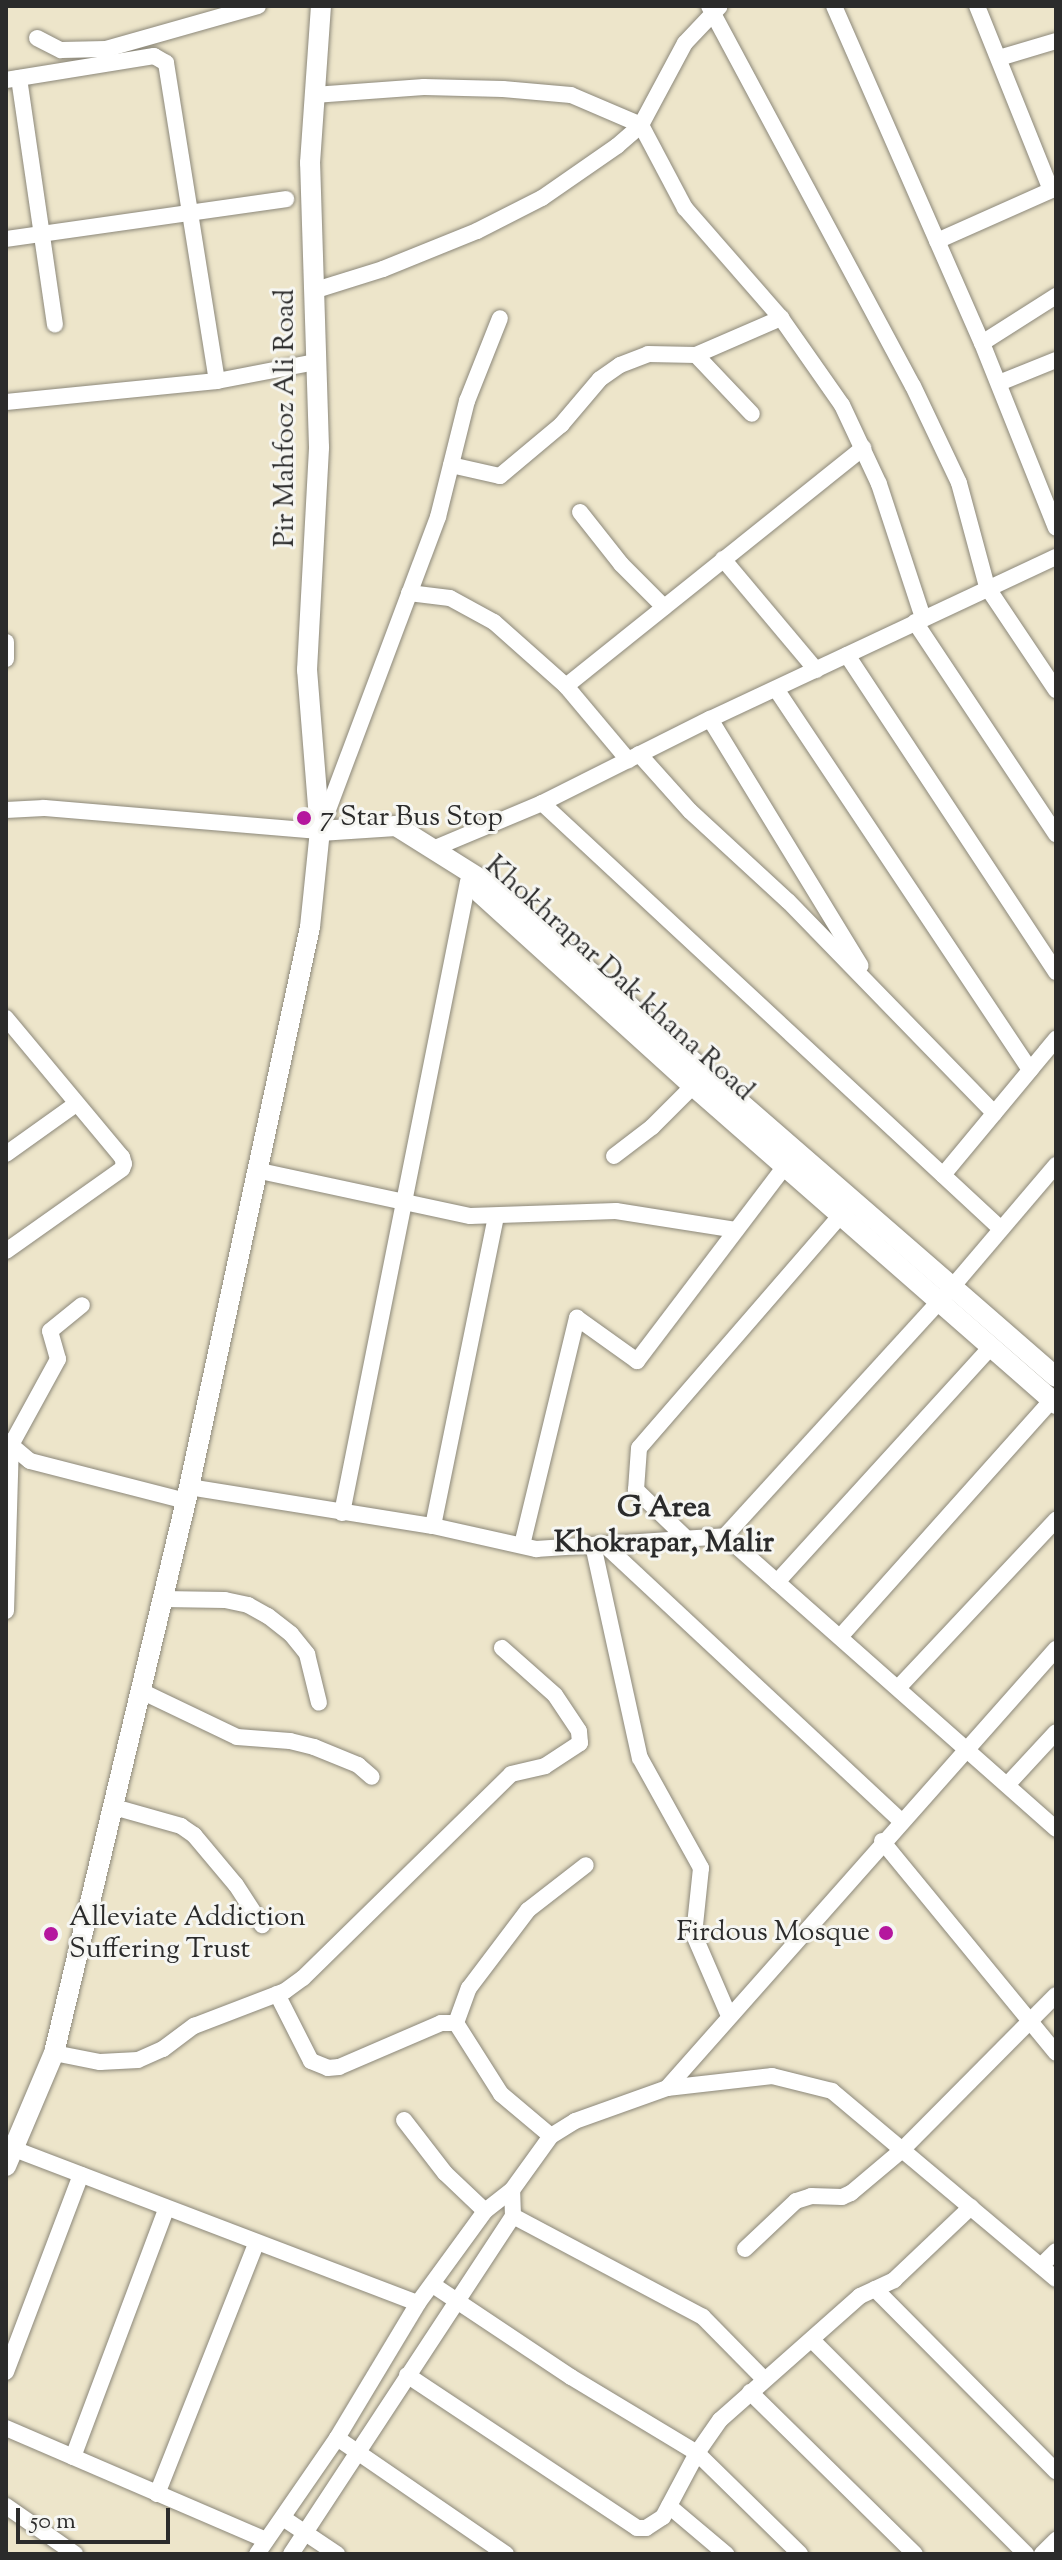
<!DOCTYPE html>
<style>
body{margin:0}
#map{position:relative;width:1062px;height:2560px;overflow:hidden;background:#ede5ca;font-family:"Sorts Mill Goudy",serif}
div>[style]{position:absolute}
[style*='--x']{left:calc(var(--x)*1px);top:calc(var(--y)*1px);width:calc(var(--w)*1px);rotate:calc(var(--a)*1deg)}
.roads{filter:drop-shadow(0 0 2px #8c887a) drop-shadow(0 0 2px #8c887a)}
.minor>*{height:16px;margin:-8px;padding:0 8px;transform-origin:8px;border-radius:8px;background:#fff}
.tertiary>*{height:20px;margin:-10px;padding:0 10px;transform-origin:10px;border-radius:10px;background:#fff}
.dots>*{width:22px;height:22px;translate:-50% -50%;box-sizing:border-box;border:4px solid #f6f6f2;border-radius:50%}
span{translate:-50% -50%;white-space:nowrap;text-align:center;line-height:1.15;-webkit-text-stroke:6px #f6f6f2;paint-order:stroke}
.street-label{font-size:28px;color:#2b2b2b}
.poi-label{font-size:28px;color:#2b2b2b}
.left{translate:0 -50%;text-align:left}
.right{translate:-100% -50%;text-align:right}
.neighbourhood-label{font-size:30px;color:#2b2b2b;font-weight:700}
.frame{position:absolute;inset:0;border:8px solid #2b2b2b;pointer-events:none}
.scale{position:absolute;left:16px;top:2508px;width:154px;height:36px;box-sizing:border-box;border:4px solid #2b2b2b;border-top:0;padding-left:10px;font-size:24px;line-height:28px;white-space:nowrap;color:#2b2b2b;-webkit-text-stroke:6px #f6f6f2;paint-order:stroke}
</style>
<div id="map">
<div class="roads">
<div class="minor">
<i style="--x:709;--y:6;--w:431;--a:61.8"></i>
<i style="--x:913;--y:386;--w:107;--a:64.6"></i>
<i style="--x:959;--y:483;--w:108;--a:74.9"></i>
<i style="--x:987;--y:587;--w:124;--a:56.2"></i>
<i style="--x:834;--y:6;--w:368;--a:66.3"></i>
<i style="--x:982;--y:343;--w:199;--a:68.2"></i>
<i style="--x:977;--y:6;--w:198;--a:68.1"></i>
<i style="--x:37;--y:38;--w:27;--a:27"></i>
<i style="--x:61;--y:50;--w:45;--a:-1.3"></i>
<i style="--x:106;--y:49;--w:158;--a:-15.8"></i>
<i style="--x:999;--y:58;--w:59;--a:-16.6"></i>
<i style="--x:19;--y:78;--w:249;--a:81.7"></i>
<i style="--x:6;--y:80;--w:150;--a:-9.2"></i>
<i style="--x:154;--y:56;--w:14;--a:30"></i>
<i style="--x:166;--y:63;--w:322;--a:80.9"></i>
<i style="--x:314;--y:95;--w:110;--a:-4.2"></i>
<i style="--x:424;--y:87;--w:79;--a:1.5"></i>
<i style="--x:503;--y:89;--w:68;--a:5"></i>
<i style="--x:571;--y:95;--w:76;--a:23.2"></i>
<i style="--x:641;--y:125;--w:94;--a:62.1"></i>
<i style="--x:685;--y:208;--w:146;--a:48.9"></i>
<i style="--x:781;--y:318;--w:106;--a:55"></i>
<i style="--x:842;--y:405;--w:87;--a:64.9"></i>
<i style="--x:879;--y:484;--w:141;--a:71.8"></i>
<i style="--x:6;--y:239;--w:283;--a:-8.1"></i>
<i style="--x:937;--y:241;--w:130;--a:-24"></i>
<i style="--x:316;--y:290;--w:70;--a:-17.4"></i>
<i style="--x:383;--y:269;--w:101;--a:-22"></i>
<i style="--x:477;--y:231;--w:73;--a:-26.9"></i>
<i style="--x:542;--y:198;--w:91;--a:-34.7"></i>
<i style="--x:617;--y:146;--w:32;--a:-41"></i>
<i style="--x:641;--y:125;--w:93;--a:-61.8"></i>
<i style="--x:685;--y:43;--w:50;--a:-46.6"></i>
<i style="--x:982;--y:343;--w:88;--a:-32.4"></i>
<i style="--x:696;--y:355;--w:81;--a:46.5"></i>
<i style="--x:999;--y:383;--w:61;--a:-22"></i>
<i style="--x:6;--y:402;--w:212;--a:-5.7"></i>
<i style="--x:217;--y:381;--w:101;--a:-10.9"></i>
<i style="--x:451;--y:465;--w:50;--a:12.7"></i>
<i style="--x:500;--y:476;--w:80;--a:-39.9"></i>
<i style="--x:561;--y:425;--w:60;--a:-49.7"></i>
<i style="--x:600;--y:379;--w:24;--a:-35"></i>
<i style="--x:620;--y:365;--w:30;--a:-21"></i>
<i style="--x:648;--y:354;--w:48;--a:1.2"></i>
<i style="--x:696;--y:355;--w:93;--a:-23.5"></i>
<i style="--x:580;--y:512;--w:66;--a:51.7"></i>
<i style="--x:621;--y:564;--w:61;--a:45"></i>
<i style="--x:723;--y:559;--w:145;--a:50"></i>
<i style="--x:409;--y:593;--w:41;--a:7"></i>
<i style="--x:450;--y:598;--w:50;--a:28.6"></i>
<i style="--x:494;--y:622;--w:96;--a:41.6"></i>
<i style="--x:566;--y:686;--w:97;--a:50"></i>
<i style="--x:915;--y:622;--w:255;--a:56.4"></i>
<i style="--x:6;--y:642;--w:17;--a:90"></i>
<i style="--x:847;--y:655;--w:380;--a:56.6"></i>
<i style="--x:566;--y:686;--w:381;--a:-38.7"></i>
<i style="--x:776;--y:689;--w:458;--a:56.3"></i>
<i style="--x:710;--y:719;--w:289;--a:58.6"></i>
<i style="--x:639;--y:754;--w:76;--a:48.2"></i>
<i style="--x:690;--y:811;--w:133;--a:42.6"></i>
<i style="--x:788;--y:901;--w:296;--a:45.8"></i>
<i style="--x:542;--y:803;--w:626;--a:42.86"></i>
<i style="--x:6;--y:810;--w:38;--a:-3"></i>
<i style="--x:44;--y:808;--w:277;--a:4.8"></i>
<i style="--x:320;--y:831;--w:335;--a:-69.4"></i>
<i style="--x:438;--y:517;--w:120;--a:-76"></i>
<i style="--x:467;--y:401;--w:89;--a:-68.3"></i>
<i style="--x:435;--y:848;--w:116;--a:-22.8"></i>
<i style="--x:542;--y:803;--w:188;--a:-26.6"></i>
<i style="--x:710;--y:719;--w:382;--a:-25.1"></i>
<i style="--x:6;--y:1018;--w:181;--a:50.2"></i>
<i style="--x:122;--y:1157;--w:7;--a:74"></i>
<i style="--x:124;--y:1164;--w:5;--a:112"></i>
<i style="--x:122;--y:1169;--w:142;--a:144.7"></i>
<i style="--x:6;--y:1154;--w:86;--a:-35.5"></i>
<i style="--x:614;--y:1156;--w:48;--a:-37.3"></i>
<i style="--x:652;--y:1127;--w:58;--a:-45"></i>
<i style="--x:260;--y:1171;--w:215;--a:12.1"></i>
<i style="--x:470;--y:1216;--w:146;--a:-2"></i>
<i style="--x:616;--y:1211;--w:121;--a:9"></i>
<i style="--x:943;--y:1175;--w:177;--a:-50.3"></i>
<i style="--x:6;--y:1441;--w:31;--a:40"></i>
<i style="--x:30;--y:1461;--w:161;--a:14.4"></i>
<i style="--x:189;--y:1487;--w:247;--a:9.1"></i>
<i style="--x:433;--y:1526;--w:106;--a:12.6"></i>
<i style="--x:536;--y:1549;--w:189;--a:-3.9"></i>
<i style="--x:725;--y:1536;--w:442;--a:41.5"></i>
<i style="--x:342;--y:1513;--w:644;--a:-78.72"></i>
<i style="--x:433;--y:1526;--w:316;--a:-78.5"></i>
<i style="--x:725;--y:1536;--w:338;--a:-47.6"></i>
<i style="--x:953;--y:1286;--w:159;--a:-49.6"></i>
<i style="--x:687;--y:1539;--w:71;--a:-136.1"></i>
<i style="--x:636;--y:1490;--w:42;--a:-85.9"></i>
<i style="--x:639;--y:1448;--w:308;--a:-49.1"></i>
<i style="--x:522;--y:1545;--w:234;--a:-76.4"></i>
<i style="--x:577;--y:1318;--w:74;--a:35.6"></i>
<i style="--x:637;--y:1361;--w:245;--a:-52.8"></i>
<i style="--x:593;--y:1545;--w:218;--a:77.6"></i>
<i style="--x:640;--y:1758;--w:126;--a:61"></i>
<i style="--x:701;--y:1868;--w:67;--a:96"></i>
<i style="--x:694;--y:1935;--w:88;--a:66.6"></i>
<i style="--x:605;--y:1545;--w:405;--a:43"></i>
<i style="--x:777;--y:1582;--w:318;--a:-47.7"></i>
<i style="--x:163;--y:1599;--w:62;--a:0.9"></i>
<i style="--x:225;--y:1600;--w:24;--a:12"></i>
<i style="--x:248;--y:1605;--w:23;--a:29"></i>
<i style="--x:268;--y:1616;--w:29;--a:38"></i>
<i style="--x:291;--y:1634;--w:26;--a:51"></i>
<i style="--x:307;--y:1654;--w:50;--a:76.2"></i>
<i style="--x:6;--y:1611;--w:166;--a:-88.3"></i>
<i style="--x:11;--y:1445;--w:98;--a:-61.3"></i>
<i style="--x:58;--y:1359;--w:29;--a:-106"></i>
<i style="--x:50;--y:1331;--w:41;--a:-39.1"></i>
<i style="--x:840;--y:1637;--w:318;--a:-48.2"></i>
<i style="--x:898;--y:1688;--w:231;--a:-46.8"></i>
<i style="--x:141;--y:1691;--w:106;--a:25.6"></i>
<i style="--x:237;--y:1737;--w:53;--a:4.3"></i>
<i style="--x:290;--y:1741;--w:25;--a:14"></i>
<i style="--x:314;--y:1747;--w:48;--a:22.2"></i>
<i style="--x:358;--y:1765;--w:18;--a:41"></i>
<i style="--x:1007;--y:1785;--w:72;--a:-47.2"></i>
<i style="--x:114;--y:1807;--w:70;--a:15.8"></i>
<i style="--x:181;--y:1826;--w:16;--a:35"></i>
<i style="--x:194;--y:1835;--w:65;--a:50"></i>
<i style="--x:236;--y:1885;--w:48;--a:57"></i>
<i style="--x:882;--y:1841;--w:274;--a:50.6"></i>
<i style="--x:277;--y:1994;--w:75;--a:63.1"></i>
<i style="--x:311;--y:2061;--w:18;--a:22"></i>
<i style="--x:328;--y:2068;--w:11;--a:-5"></i>
<i style="--x:339;--y:2067;--w:111;--a:-23.3"></i>
<i style="--x:441;--y:2023;--w:15;--a:0"></i>
<i style="--x:456;--y:2023;--w:84;--a:57.6"></i>
<i style="--x:501;--y:2094;--w:65;--a:40"></i>
<i style="--x:456;--y:2023;--w:37;--a:-70"></i>
<i style="--x:469;--y:1988;--w:98;--a:-52.9"></i>
<i style="--x:528;--y:1910;--w:73;--a:-37.8"></i>
<i style="--x:54;--y:2053;--w:47;--a:11.1"></i>
<i style="--x:100;--y:2062;--w:38;--a:-3"></i>
<i style="--x:138;--y:2060;--w:27;--a:-24"></i>
<i style="--x:163;--y:2049;--w:39;--a:-37"></i>
<i style="--x:194;--y:2026;--w:97;--a:-21"></i>
<i style="--x:285;--y:1991;--w:22;--a:-36"></i>
<i style="--x:303;--y:1978;--w:291;--a:-44.4"></i>
<i style="--x:511;--y:1774;--w:35;--a:-13"></i>
<i style="--x:545;--y:1766;--w:42;--a:-33.3"></i>
<i style="--x:580;--y:1743;--w:12;--a:-95"></i>
<i style="--x:579;--y:1731;--w:43;--a:-123.7"></i>
<i style="--x:555;--y:1695;--w:71;--a:-138.4"></i>
<i style="--x:667;--y:2088;--w:587;--a:-48.46"></i>
<i style="--x:404;--y:2120;--w:67;--a:52.3"></i>
<i style="--x:445;--y:2173;--w:55;--a:43.5"></i>
<i style="--x:14;--y:2149;--w:432;--a:20.9"></i>
<i style="--x:513;--y:2216;--w:215;--a:28"></i>
<i style="--x:703;--y:2317;--w:87;--a:45.5"></i>
<i style="--x:745;--y:2249;--w:70;--a:-43.3"></i>
<i style="--x:796;--y:2201;--w:16;--a:-18"></i>
<i style="--x:811;--y:2196;--w:31;--a:2"></i>
<i style="--x:842;--y:2197;--w:10;--a:-24"></i>
<i style="--x:851;--y:2193;--w:67;--a:-40.1"></i>
<i style="--x:902;--y:2150;--w:218;--a:-45.2"></i>
<i style="--x:1041;--y:2266;--w:21;--a:-45"></i>
<i style="--x:433;--y:2285;--w:166;--a:33.7"></i>
<i style="--x:571;--y:2377;--w:147;--a:31.1"></i>
<i style="--x:697;--y:2453;--w:144;--a:44.4"></i>
<i style="--x:875;--y:2289;--w:257;--a:45.2"></i>
<i style="--x:812;--y:2340;--w:303;--a:45"></i>
<i style="--x:6;--y:2372;--w:211;--a:-69.2"></i>
<i style="--x:407;--y:2375;--w:276;--a:33.6"></i>
<i style="--x:637;--y:2528;--w:9;--a:0"></i>
<i style="--x:646;--y:2528;--w:20;--a:-33"></i>
<i style="--x:663;--y:2517;--w:72;--a:-62"></i>
<i style="--x:697;--y:2453;--w:40;--a:-55.1"></i>
<i style="--x:720;--y:2420;--w:187;--a:-41.5"></i>
<i style="--x:860;--y:2296;--w:38;--a:-25"></i>
<i style="--x:894;--y:2280;--w:106;--a:-43.5"></i>
<i style="--x:750;--y:2392;--w:231;--a:44.5"></i>
<i style="--x:6;--y:2428;--w:283;--a:23.3"></i>
<i style="--x:337;--y:2438;--w:205;--a:34.5"></i>
<i style="--x:73;--y:2457;--w:265;--a:-69.4"></i>
<i style="--x:157;--y:2494;--w:269;--a:-68.4"></i>
<i style="--x:6;--y:2506;--w:84;--a:34.8"></i>
<i style="--x:669;--y:2506;--w:75;--a:40.1"></i>
<i style="--x:283;--y:2518;--w:65;--a:33.7"></i>
<i style="--x:257;--y:2554;--w:141;--a:-55.4"></i>
<i style="--x:337;--y:2438;--w:157;--a:-59"></i>
<i style="--x:418;--y:2303;--w:114;--a:-53.9"></i>
<i style="--x:485;--y:2211;--w:34;--a:-38"></i>
<i style="--x:512;--y:2190;--w:67;--a:-54.2"></i>
<i style="--x:551;--y:2136;--w:28;--a:-32"></i>
<i style="--x:575;--y:2121;--w:98;--a:-19.7"></i>
<i style="--x:667;--y:2088;--w:106;--a:-6.5"></i>
<i style="--x:772;--y:2076;--w:62;--a:14"></i>
<i style="--x:832;--y:2091;--w:292;--a:40"></i>
<i style="--x:291;--y:2554;--w:404;--a:-56.7"></i>
<i style="--x:513;--y:2216;--w:26;--a:-92"></i>
<i style="--x:1042;--y:2554;--w:20;--a:-45"></i>
</div>
<div class="tertiary">
<i style="--x:320;--y:831;--w:76;--a:-3.8"></i>
<i style="--x:396;--y:826;--w:111;--a:32.1"></i>
<i style="--x:490;--y:885;--w:750;--a:41"></i>
<i style="--x:480;--y:893;--w:287;--a:42.2"></i>
<i style="--x:693;--y:1086;--w:483;--a:41.2"></i>
<i style="--x:6;--y:2166;--w:123;--a:-67"></i>
<i style="--x:54;--y:2053;--w:568;--a:-76.55"></i>
<i style="--x:186;--y:1501;--w:587;--a:-77.81"></i>
<i style="--x:310;--y:927;--w:97;--a:-84.1"></i>
<i style="--x:320;--y:831;--w:162;--a:-94.6"></i>
<i style="--x:307;--y:670;--w:223;--a:-86.9"></i>
<i style="--x:319;--y:447;--w:284;--a:-91.8"></i>
<i style="--x:310;--y:163;--w:157;--a:-86"></i>
</div>
</div>
<div class="dots">
<i style="left:304px;top:818px;background:#b5179e"></i>
<i style="left:886px;top:1933px;background:#b5179e"></i>
<i style="left:51px;top:1934px;background:#b5179e"></i>
</div>
<div class="street-label">
<span style="left:286px;top:418px;rotate:-90deg">Pir Mahfooz Ali Road</span>
<span style="left:619px;top:979px;rotate:42deg">Khokhrapar Dak khana Road</span>
</div>
<div class="poi-label">
<span class="left" style="left:320px;top:818px">7 Star Bus Stop</span>
<span class="left" style="left:69px;top:1934px">Alleviate Addiction<br>Suffering Trust</span>
<span class="right" style="left:870px;top:1933px">Firdous Mosque</span>
</div>
<div class="neighbourhood-label">
<span style="left:664px;top:1526px">G Area<br>Khokrapar, Malir</span>
</div>
<div class="frame"></div>
<div class="scale">50 m</div>
</div>
